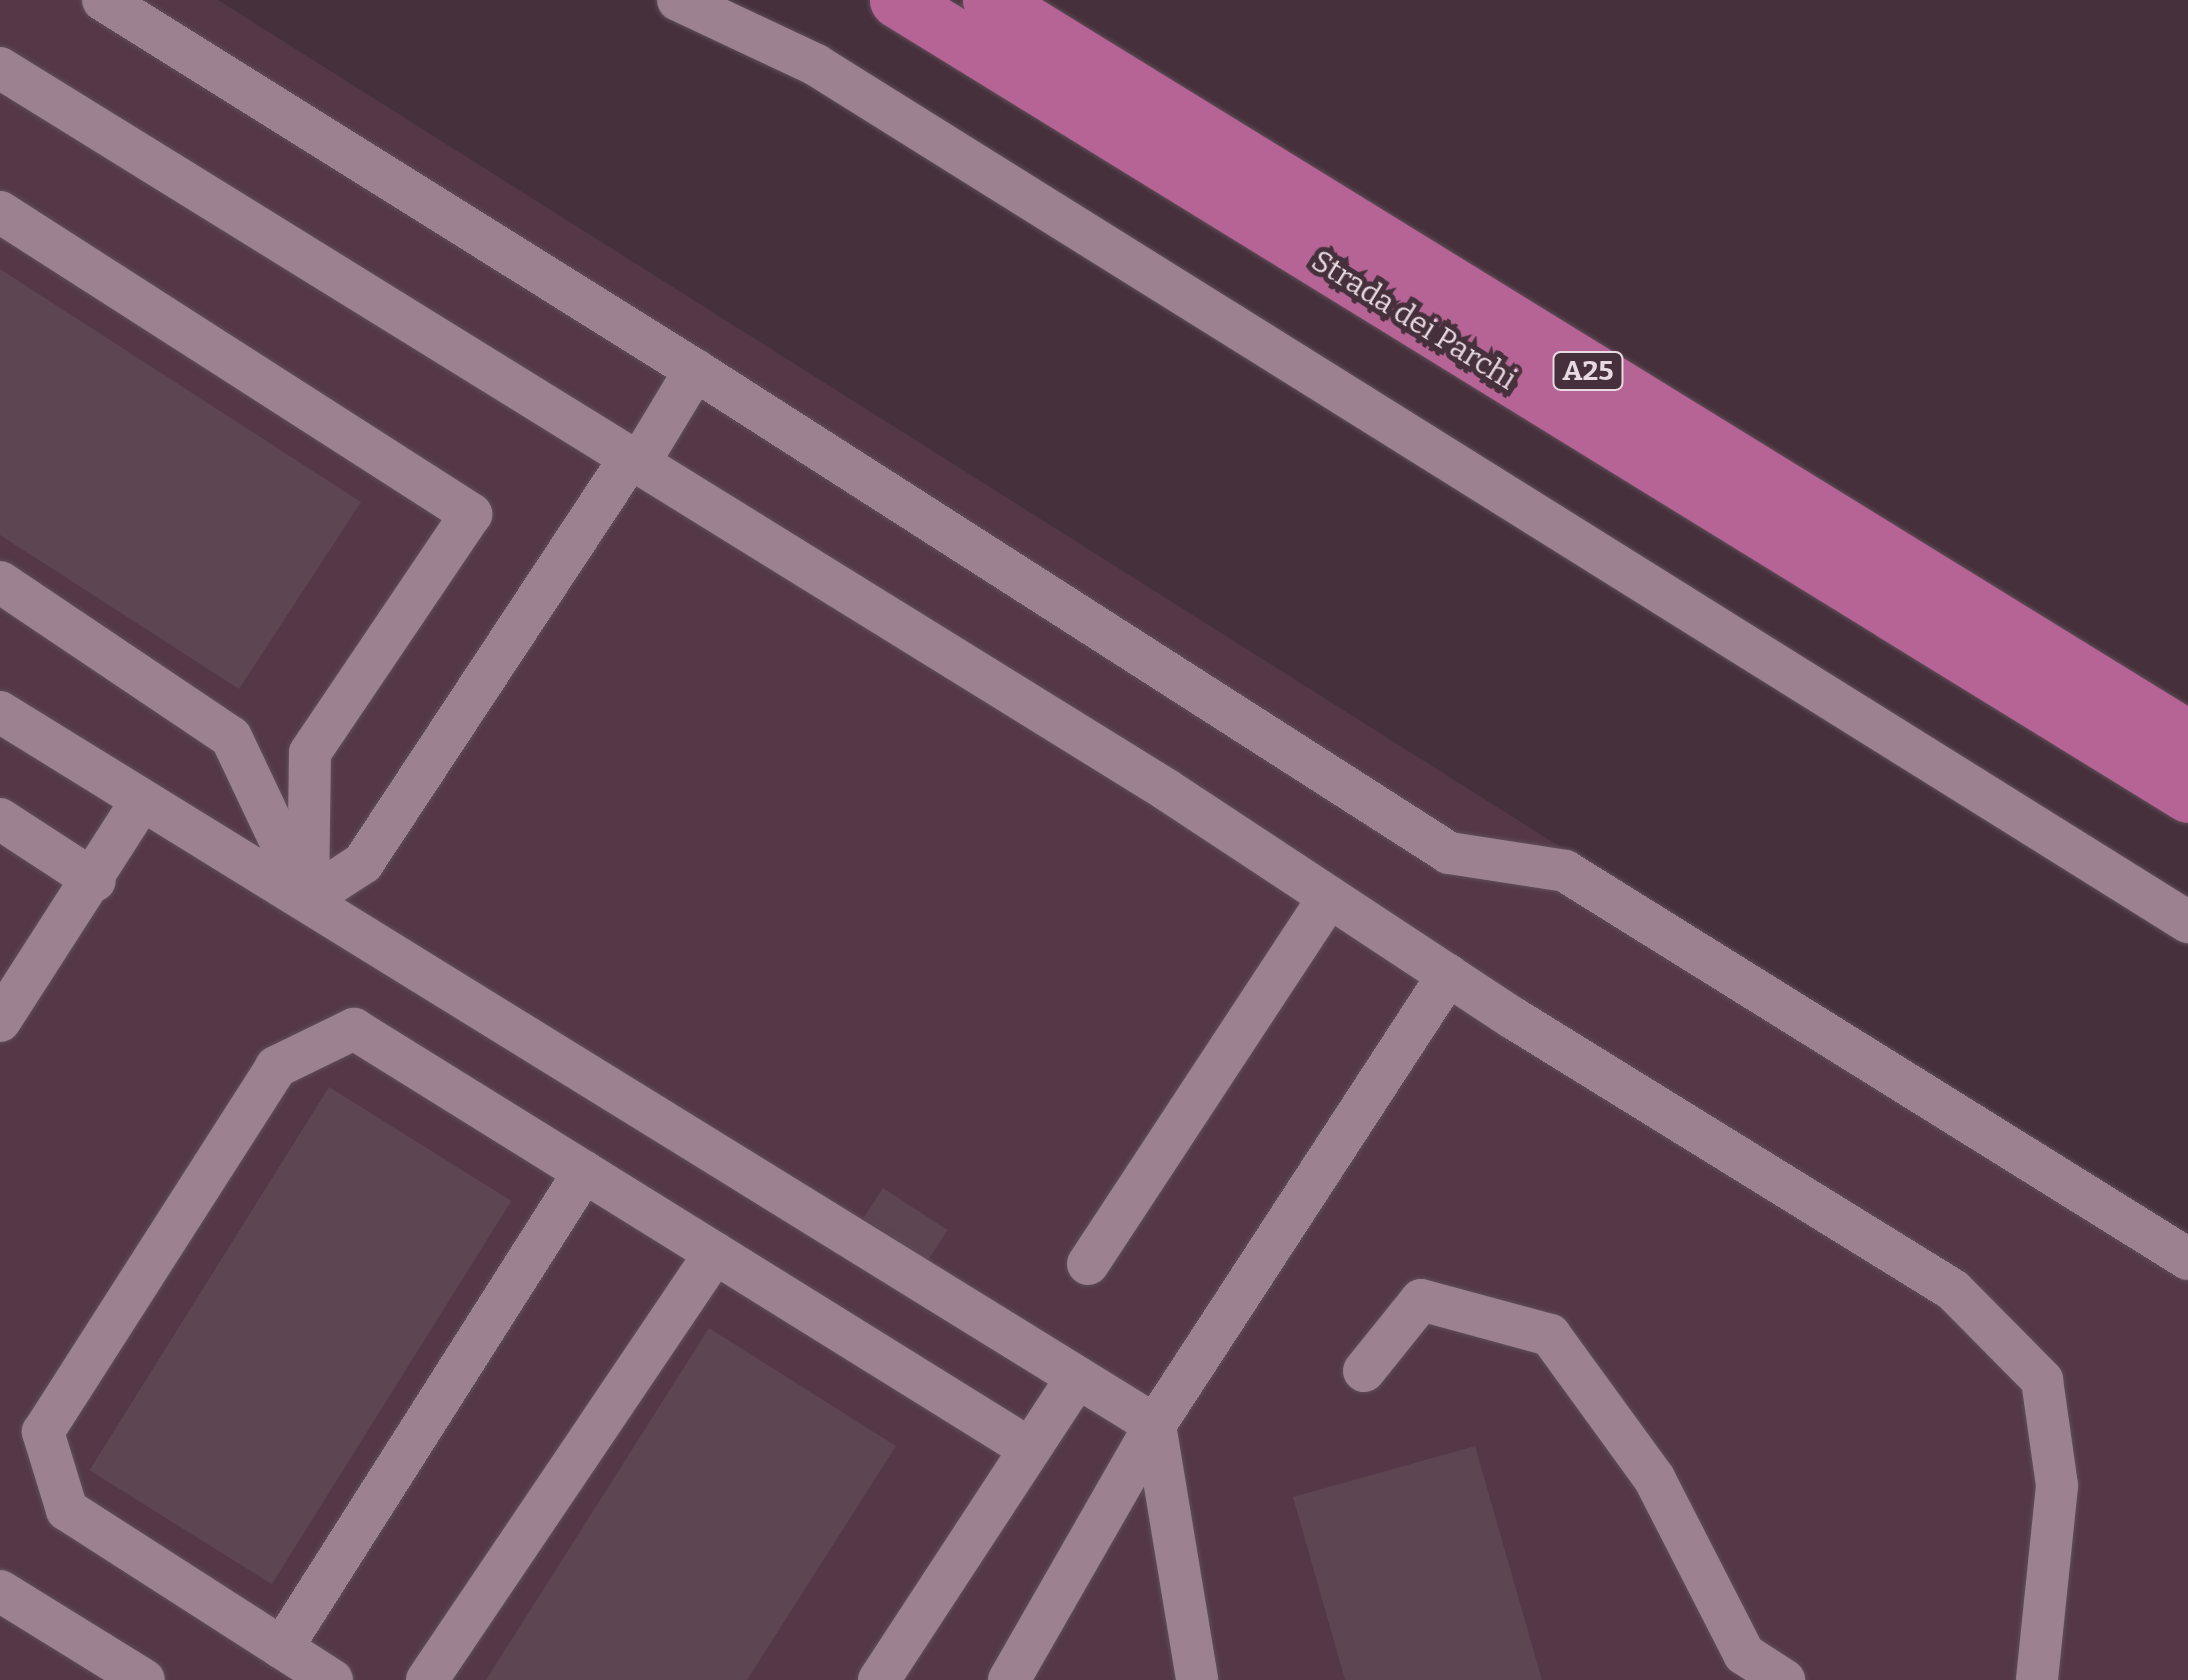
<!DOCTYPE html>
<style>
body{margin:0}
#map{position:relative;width:2188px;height:1680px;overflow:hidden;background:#45303c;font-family:Bitter,serif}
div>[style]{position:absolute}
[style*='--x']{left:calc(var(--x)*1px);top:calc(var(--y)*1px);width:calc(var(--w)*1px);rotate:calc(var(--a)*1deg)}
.built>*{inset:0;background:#543848}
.building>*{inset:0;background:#5d4552;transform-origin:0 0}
.roads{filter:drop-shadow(0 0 2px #604e58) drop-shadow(0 0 2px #604e58)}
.minor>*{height:42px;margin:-21px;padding:0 21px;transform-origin:21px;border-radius:21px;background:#9c8290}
.highway>*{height:55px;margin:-27.5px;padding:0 27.5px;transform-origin:27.5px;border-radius:27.5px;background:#b66395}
span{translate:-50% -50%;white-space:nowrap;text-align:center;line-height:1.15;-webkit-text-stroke:10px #45303c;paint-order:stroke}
.shield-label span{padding:2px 8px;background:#45303c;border:2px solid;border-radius:8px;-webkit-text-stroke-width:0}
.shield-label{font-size:28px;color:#e9dae2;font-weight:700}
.street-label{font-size:30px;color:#e9dae2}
</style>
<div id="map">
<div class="built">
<i style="clip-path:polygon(0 0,218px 0,2188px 1243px,2188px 1680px,0 1680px)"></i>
</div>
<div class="building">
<i style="clip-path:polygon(0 269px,361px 502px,239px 689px,0 535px)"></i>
<i style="left:329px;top:1087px;width:215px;height:452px;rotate:32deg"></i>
<i style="left:883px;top:1188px;width:77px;height:36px;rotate:33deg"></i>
<i style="clip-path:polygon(709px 1328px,896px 1446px,747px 1680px,486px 1680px)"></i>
<i style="clip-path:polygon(1475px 1446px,1542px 1680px,1345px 1680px,1293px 1497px)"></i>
</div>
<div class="roads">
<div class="minor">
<i style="--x:103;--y:0;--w:698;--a:32.01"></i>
<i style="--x:678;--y:0;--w:153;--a:25.2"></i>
<i style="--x:816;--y:65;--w:1618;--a:31.99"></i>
<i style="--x:0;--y:68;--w:1372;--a:31.74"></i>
<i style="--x:1167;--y:790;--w:414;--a:33.4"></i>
<i style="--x:1513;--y:1018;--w:517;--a:31.72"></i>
<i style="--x:1953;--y:1290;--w:127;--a:45.3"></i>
<i style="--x:2042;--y:1380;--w:107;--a:81.9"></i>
<i style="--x:2057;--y:1486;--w:195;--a:95.9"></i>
<i style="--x:0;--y:212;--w:560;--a:32.67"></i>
<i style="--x:471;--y:514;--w:288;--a:124"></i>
<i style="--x:310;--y:753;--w:146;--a:90.8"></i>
<i style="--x:639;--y:463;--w:109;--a:-58.9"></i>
<i style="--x:695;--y:370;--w:895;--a:32.64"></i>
<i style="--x:1449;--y:853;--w:117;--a:8.8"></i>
<i style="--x:1565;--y:871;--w:734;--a:31.91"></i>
<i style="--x:0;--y:582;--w:278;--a:33.9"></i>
<i style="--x:231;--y:737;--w:168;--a:64.7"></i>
<i style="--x:0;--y:712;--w:1357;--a:31.69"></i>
<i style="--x:1155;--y:1425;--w:258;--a:80.6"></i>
<i style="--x:0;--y:819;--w:113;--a:33.1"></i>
<i style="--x:308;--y:899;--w:66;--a:-33.2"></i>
<i style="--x:363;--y:863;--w:485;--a:-56.6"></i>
<i style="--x:0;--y:1021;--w:259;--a:-57.3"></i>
<i style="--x:1088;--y:1264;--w:439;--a:-56.7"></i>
<i style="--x:1364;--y:1371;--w:91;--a:-51.2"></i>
<i style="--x:1421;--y:1300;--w:134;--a:15.2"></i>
<i style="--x:1550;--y:1335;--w:177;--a:54"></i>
<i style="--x:1654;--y:1478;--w:198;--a:62.9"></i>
<i style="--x:1744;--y:1654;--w:48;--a:33"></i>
<i style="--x:0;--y:1591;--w:169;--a:31.7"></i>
<i style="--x:282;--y:1648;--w:564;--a:-57.61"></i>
<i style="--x:332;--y:1680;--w:315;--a:-147.3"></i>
<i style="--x:67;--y:1510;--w:82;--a:-107.1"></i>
<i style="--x:43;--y:1432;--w:433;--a:-57.4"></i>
<i style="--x:276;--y:1067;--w:87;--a:-26"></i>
<i style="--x:354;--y:1029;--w:792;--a:31.84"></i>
<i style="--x:427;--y:1680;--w:515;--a:-56"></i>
<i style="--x:879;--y:1680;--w:362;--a:-56.8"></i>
<i style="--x:1009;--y:1680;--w:294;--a:-60.2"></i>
<i style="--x:1155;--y:1425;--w:537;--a:-56.93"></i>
</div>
<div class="highway">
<i style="--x:897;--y:0;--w:1516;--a:31.62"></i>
<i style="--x:990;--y:0;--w:1407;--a:31.63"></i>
</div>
</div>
<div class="shield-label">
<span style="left:1588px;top:371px">A25</span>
</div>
<div class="street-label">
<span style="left:1414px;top:320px;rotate:32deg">Strada dei Parchi</span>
</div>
</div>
